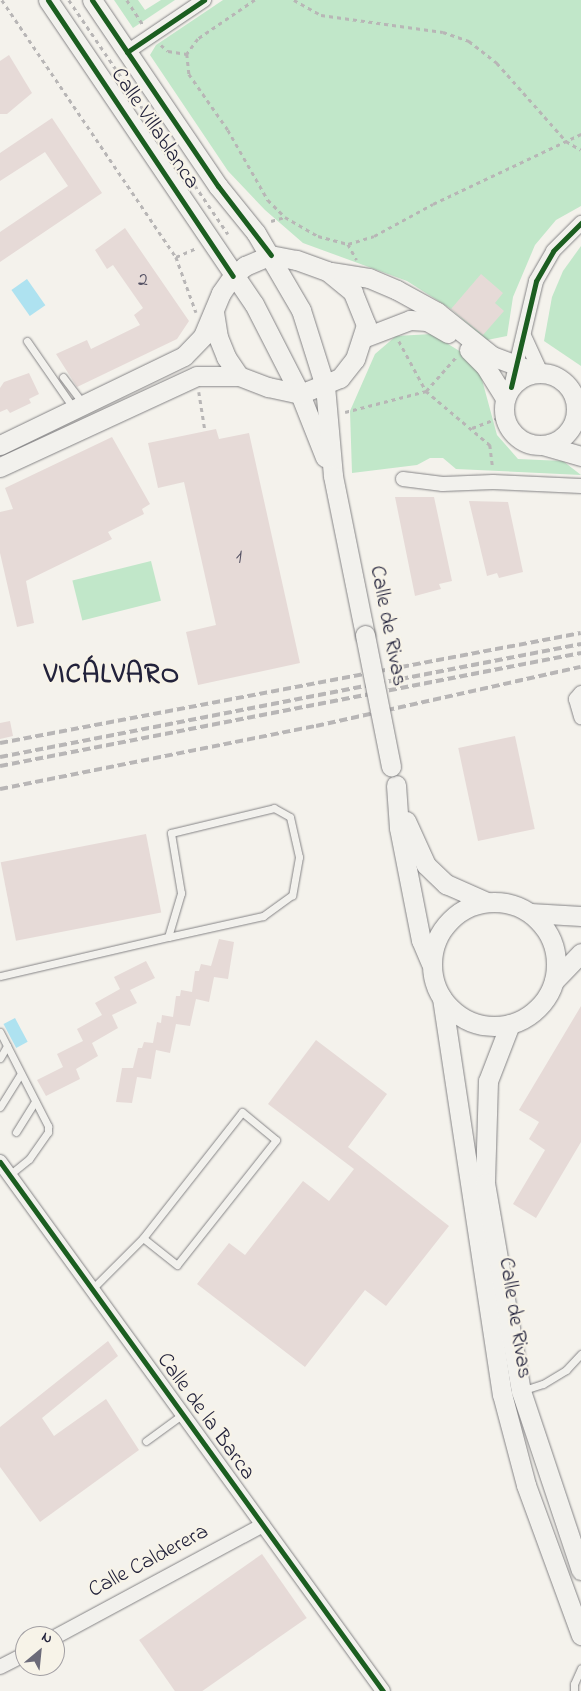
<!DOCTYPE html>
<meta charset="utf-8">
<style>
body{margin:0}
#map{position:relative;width:581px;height:1691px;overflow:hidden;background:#f4f2ec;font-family:"Indie Flower",sans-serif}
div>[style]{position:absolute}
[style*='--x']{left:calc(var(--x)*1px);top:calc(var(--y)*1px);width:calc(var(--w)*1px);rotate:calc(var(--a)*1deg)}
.green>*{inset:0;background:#c1e7c9;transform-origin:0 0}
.water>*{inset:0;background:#aee2f0;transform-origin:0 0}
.building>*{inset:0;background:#e6dad7;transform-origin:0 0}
.path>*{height:2.5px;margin-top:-1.25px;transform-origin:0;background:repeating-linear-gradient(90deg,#b8b6b6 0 4px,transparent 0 8px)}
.roads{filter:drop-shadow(0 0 1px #858486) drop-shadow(0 0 1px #858486)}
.lane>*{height:7px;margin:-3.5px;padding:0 3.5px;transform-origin:3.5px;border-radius:3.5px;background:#f2f1ed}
.street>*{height:14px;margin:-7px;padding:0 7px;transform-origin:7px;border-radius:7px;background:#f2f1ed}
.secondary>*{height:19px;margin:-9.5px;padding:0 9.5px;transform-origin:9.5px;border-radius:9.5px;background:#f2f1ed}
.secondary>.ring{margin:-9.5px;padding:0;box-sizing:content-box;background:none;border:19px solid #f2f1ed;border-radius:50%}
.rail>*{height:4px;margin-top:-2px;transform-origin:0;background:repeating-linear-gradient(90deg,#b8b6b6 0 8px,transparent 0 12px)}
.bridges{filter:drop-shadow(0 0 1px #858486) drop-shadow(0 0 1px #858486)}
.secondary-bridge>*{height:19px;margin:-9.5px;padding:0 9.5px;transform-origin:9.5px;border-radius:9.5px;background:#f2f1ed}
.cycleway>*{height:5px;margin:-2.5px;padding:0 2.5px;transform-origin:2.5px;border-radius:2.5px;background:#1b5e20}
span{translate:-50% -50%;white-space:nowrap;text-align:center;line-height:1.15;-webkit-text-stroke:4.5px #f7f3e8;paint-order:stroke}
.number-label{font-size:20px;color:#555264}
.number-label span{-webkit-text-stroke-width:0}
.street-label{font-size:22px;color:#22223b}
.district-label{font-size:28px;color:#22223b;font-weight:700;letter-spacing:1px}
.north{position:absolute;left:15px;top:1626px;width:50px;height:50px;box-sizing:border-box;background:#f7f3e8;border:1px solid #a29fa3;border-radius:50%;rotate:28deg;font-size:14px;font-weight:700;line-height:20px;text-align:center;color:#22223b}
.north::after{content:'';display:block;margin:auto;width:18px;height:22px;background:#6c6b79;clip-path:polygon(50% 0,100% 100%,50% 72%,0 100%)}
</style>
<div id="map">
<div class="green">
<i style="clip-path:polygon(114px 0,138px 0,145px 10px,161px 0,175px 0,133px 28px)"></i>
<i style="clip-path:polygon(223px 0,581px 0,581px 206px,556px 220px,535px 245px,513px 297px,507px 336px,487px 340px,451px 309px,407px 281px,303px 243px,265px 210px,228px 171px,150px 55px,156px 45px)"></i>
<i style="clip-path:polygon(581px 246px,581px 366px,544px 341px,552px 297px,563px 271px)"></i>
<i style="clip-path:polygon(432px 334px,461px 352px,481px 376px,497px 435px,518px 459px,563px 461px,581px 475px,456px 469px,443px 458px,430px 458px,417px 465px,352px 473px,350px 411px,375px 354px,396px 336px)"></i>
<i style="left:151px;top:561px;width:41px;height:81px;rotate:76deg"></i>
</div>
<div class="water">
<i style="left:27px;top:279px;width:32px;height:19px;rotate:55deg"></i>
<i style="left:15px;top:1018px;width:27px;height:13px;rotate:62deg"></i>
</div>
<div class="building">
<i style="clip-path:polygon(9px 55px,32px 93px,7px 114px,0 114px,0 61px)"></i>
<i style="clip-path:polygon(52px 118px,102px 193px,0 262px,0 232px,68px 186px,45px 152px,0 181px,0 153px)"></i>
<i style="clip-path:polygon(125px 228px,189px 321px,177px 339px,77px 387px,56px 354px,87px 340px,91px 349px,140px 325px,134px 315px,143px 308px,113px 265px,107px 269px,95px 250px)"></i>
<i style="clip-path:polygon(481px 274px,503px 293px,495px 303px,504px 311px,483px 335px,451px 309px)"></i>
<i style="clip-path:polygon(29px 373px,39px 394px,29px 399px,31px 403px,10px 413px,7px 409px,0 412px,0 388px,4px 382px)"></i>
<i style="clip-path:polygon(216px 429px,219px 439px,249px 433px,300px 663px,198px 685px,186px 632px,216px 625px,184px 482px,158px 488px,148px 443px)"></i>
<i style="clip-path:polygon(112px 437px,150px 504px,142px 509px,144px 514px,108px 532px,112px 539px,26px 581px,34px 623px,17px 627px,0 553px,0 512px,13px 509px,5px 488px)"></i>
<i style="clip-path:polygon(395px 497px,434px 497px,452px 581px,439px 584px,441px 589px,415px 596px)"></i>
<i style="clip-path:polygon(469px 501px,508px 502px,523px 572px,499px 578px,497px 573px,487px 576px)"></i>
<i style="clip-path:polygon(10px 721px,13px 736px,0 739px,0 723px)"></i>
<i style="left:515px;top:736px;width:95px;height:58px;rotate:78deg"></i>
<i style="left:146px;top:834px;width:80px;height:148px;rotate:79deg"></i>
<i style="clip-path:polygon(219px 939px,234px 942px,228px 979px,214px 977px,209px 1002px,196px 999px,190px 1026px,176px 1024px,170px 1053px,156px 1050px,151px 1079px,137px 1077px,132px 1103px,116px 1102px,122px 1068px,133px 1068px,138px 1048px,142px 1048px,144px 1042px,153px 1043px,157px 1022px,161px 1023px,162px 1015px,173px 1017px,176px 996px,180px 996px,181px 990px,192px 992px,195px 971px,199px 971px,201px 964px,211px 966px)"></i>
<i style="clip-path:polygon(146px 961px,155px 978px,130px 990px,137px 1003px,112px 1015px,118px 1028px,92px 1043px,98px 1056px,76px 1069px,80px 1079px,46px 1096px,37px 1080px,63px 1067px,57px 1054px,83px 1041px,77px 1029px,102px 1015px,95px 1003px,120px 989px,114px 977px)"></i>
<i style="clip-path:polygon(581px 1006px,581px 1142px,536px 1218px,513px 1204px,545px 1150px,529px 1139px,539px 1122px,519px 1110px)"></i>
<i style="clip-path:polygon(316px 1040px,387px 1094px,348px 1147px,449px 1226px,386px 1306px,365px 1290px,305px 1367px,197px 1284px,229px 1243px,245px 1255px,303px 1181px,329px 1201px,354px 1169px,268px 1104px)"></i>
<i style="clip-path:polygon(108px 1341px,118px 1356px,42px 1418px,54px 1436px,106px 1399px,139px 1450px,40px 1522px,0 1467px,0 1427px)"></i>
<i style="left:262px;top:1554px;width:78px;height:150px;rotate:55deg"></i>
</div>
<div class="path">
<i style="--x:2;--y:0;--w:310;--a:55.9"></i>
<i style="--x:176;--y:257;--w:59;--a:70"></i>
<i style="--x:69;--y:0;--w:283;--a:55.8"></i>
<i style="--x:127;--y:0;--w:31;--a:57"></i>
<i style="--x:255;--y:0;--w:69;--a:145.6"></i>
<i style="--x:198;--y:39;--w:19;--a:126"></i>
<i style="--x:187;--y:54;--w:20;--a:84"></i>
<i style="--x:189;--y:74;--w:68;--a:55.1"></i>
<i style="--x:228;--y:130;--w:81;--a:60.3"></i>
<i style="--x:268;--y:200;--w:24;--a:45"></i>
<i style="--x:285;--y:217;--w:38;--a:30"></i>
<i style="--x:318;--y:236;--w:31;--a:15"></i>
<i style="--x:348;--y:244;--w:27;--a:-17"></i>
<i style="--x:374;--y:236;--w:67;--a:-28.5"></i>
<i style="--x:433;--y:204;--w:164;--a:-25.3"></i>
<i style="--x:294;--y:0;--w:31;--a:29"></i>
<i style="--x:321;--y:15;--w:123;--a:7.9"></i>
<i style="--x:443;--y:32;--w:28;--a:19"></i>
<i style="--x:469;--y:41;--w:36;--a:38"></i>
<i style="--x:497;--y:63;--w:104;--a:48.5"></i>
<i style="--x:566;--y:141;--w:17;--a:31"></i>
<i style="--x:161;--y:45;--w:9;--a:41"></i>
<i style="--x:168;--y:51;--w:19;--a:9"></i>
<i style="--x:271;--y:221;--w:15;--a:-16"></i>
<i style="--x:348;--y:244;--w:18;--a:61"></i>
<i style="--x:176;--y:257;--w:22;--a:-24"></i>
<i style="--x:399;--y:341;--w:57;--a:61.6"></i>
<i style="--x:426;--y:391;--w:84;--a:40.2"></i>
<i style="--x:490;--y:445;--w:23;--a:83"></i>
<i style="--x:199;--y:392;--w:39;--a:81"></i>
<i style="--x:345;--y:412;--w:84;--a:-14.5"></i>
<i style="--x:426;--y:391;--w:45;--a:-48.6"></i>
<i style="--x:472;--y:428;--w:26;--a:-21"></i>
</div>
<div class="roads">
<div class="lane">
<i style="--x:27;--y:341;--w:83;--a:55.3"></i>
<i style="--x:63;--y:377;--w:35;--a:53"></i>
<i style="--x:274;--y:808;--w:18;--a:29"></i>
<i style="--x:290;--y:817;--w:41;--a:77.3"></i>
<i style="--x:299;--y:857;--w:39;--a:100"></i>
<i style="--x:292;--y:895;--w:36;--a:144"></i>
<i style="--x:263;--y:916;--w:97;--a:167.5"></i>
<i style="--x:168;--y:937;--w:46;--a:-73.5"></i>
<i style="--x:181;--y:893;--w:61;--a:-99.5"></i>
<i style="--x:171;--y:833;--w:106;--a:-13.6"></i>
<i style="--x:0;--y:976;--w:172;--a:-13.1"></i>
<i style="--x:0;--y:1032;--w:106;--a:62.9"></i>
<i style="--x:48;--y:1126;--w:6;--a:90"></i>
<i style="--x:48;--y:1132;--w:33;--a:125"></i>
<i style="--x:29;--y:1159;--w:26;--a:141"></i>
<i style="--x:0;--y:1058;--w:14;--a:-60"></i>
<i style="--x:0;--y:1107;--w:39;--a:-58"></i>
<i style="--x:16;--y:1132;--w:36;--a:-58"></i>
<i style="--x:92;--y:1289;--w:72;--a:-45"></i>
<i style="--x:143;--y:1238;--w:160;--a:-51.8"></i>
<i style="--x:242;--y:1112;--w:44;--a:39.5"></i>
<i style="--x:276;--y:1140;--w:159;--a:128.4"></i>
<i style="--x:177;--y:1265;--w:43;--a:-141.5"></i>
<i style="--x:521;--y:1391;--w:23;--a:-18"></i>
<i style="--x:543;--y:1384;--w:27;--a:-31"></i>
<i style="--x:566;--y:1370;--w:22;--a:-47"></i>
<i style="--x:146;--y:1441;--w:46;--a:-36.1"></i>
<i style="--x:574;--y:1691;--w:7;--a:-90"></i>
<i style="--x:574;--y:1684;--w:17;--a:-66"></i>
</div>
<div class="street">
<i style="--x:127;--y:52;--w:93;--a:-34"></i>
<i style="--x:524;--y:336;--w:41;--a:65.3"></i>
<i style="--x:511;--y:387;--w:109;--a:-76.7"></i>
<i style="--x:536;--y:281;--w:34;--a:-60"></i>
<i style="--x:553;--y:251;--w:40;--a:-45"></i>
<i style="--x:403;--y:479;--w:40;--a:7.1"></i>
<i style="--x:443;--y:484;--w:50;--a:-2.3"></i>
<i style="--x:493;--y:482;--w:88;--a:2.6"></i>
<i style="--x:581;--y:693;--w:8;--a:130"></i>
<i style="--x:576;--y:699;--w:19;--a:74"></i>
<i style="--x:0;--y:1162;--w:653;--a:54.1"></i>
<i style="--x:55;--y:1637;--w:236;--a:-28.3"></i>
<i style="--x:0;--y:1667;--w:28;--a:-27"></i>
</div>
<div class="secondary">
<i style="--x:48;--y:0;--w:367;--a:55.9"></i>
<i style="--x:254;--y:304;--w:101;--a:62.9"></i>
<i style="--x:300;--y:394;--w:68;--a:68.4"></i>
<i style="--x:92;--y:0;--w:225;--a:55.9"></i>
<i style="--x:218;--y:186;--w:60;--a:51"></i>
<i style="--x:256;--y:233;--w:89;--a:59.7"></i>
<i style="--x:301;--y:310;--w:80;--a:72.5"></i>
<i style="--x:325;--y:386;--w:90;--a:84.9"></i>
<i style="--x:333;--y:476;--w:162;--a:78.6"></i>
<i style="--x:331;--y:272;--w:38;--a:9"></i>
<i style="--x:369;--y:278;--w:30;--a:23"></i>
<i style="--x:397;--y:290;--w:46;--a:28.8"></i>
<i style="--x:437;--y:312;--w:70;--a:38.7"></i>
<i style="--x:492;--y:356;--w:48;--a:20.7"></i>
<i style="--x:214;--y:312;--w:25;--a:81"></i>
<i style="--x:218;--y:337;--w:22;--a:68"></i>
<i style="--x:226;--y:357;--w:23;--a:56"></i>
<i style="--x:363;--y:338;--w:50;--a:-21"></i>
<i style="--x:410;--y:320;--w:17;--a:3"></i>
<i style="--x:427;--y:321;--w:24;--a:30"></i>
<i style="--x:469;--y:350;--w:23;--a:45"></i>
<i style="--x:485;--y:366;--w:38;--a:58"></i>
<i class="ring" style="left:504px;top:373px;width:53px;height:53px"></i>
<i style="--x:0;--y:445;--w:204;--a:-25.8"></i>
<i style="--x:184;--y:356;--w:28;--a:-46"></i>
<i style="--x:203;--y:336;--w:47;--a:-67.3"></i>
<i style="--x:221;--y:293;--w:21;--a:-55"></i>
<i style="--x:233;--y:276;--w:16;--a:-40"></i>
<i style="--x:245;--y:266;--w:28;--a:-23"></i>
<i style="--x:543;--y:445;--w:40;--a:16"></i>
<i style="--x:0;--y:467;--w:217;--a:-24.8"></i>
<i style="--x:197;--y:376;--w:42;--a:0"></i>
<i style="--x:239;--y:376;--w:31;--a:21"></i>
<i style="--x:268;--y:387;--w:33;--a:12"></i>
<i style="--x:300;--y:394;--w:43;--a:-21.8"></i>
<i style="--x:340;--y:378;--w:24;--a:-52"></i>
<i style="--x:355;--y:359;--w:36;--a:-72"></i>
<i style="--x:366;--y:325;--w:35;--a:-112"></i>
<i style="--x:353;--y:292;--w:33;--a:-141"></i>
<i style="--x:327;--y:271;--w:33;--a:-160"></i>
<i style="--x:296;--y:260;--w:25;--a:-169"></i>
<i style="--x:396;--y:785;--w:43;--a:86"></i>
<i style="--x:399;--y:828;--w:114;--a:78.9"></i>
<i style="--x:421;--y:940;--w:25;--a:67"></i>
<i style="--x:406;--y:821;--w:48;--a:65.6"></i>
<i style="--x:426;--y:865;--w:28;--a:44"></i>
<i style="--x:446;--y:884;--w:45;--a:23.7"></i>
<i class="ring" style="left:432px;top:902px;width:105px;height:105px"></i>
<i style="--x:530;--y:913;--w:51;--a:3.4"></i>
<i style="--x:554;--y:981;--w:39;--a:-46"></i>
<i style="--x:442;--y:998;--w:401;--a:81.4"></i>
<i style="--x:502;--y:1394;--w:94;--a:75.2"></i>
<i style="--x:526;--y:1485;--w:160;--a:69.9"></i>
<i style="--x:510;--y:1024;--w:61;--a:111.1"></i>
<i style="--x:488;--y:1081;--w:102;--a:91.7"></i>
<i style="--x:485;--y:1183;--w:211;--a:80.2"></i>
<i style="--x:521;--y:1391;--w:189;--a:71.5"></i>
</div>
</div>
<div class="rail">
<i style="--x:0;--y:743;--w:591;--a:-10.72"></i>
<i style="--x:0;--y:757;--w:592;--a:-11.01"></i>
<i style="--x:0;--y:766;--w:592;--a:-11.01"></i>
<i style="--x:0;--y:789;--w:322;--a:-11.3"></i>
<i style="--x:316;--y:726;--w:271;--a:-12.6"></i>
</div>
<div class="bridges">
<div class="secondary-bridge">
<i style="--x:365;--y:635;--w:134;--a:78.8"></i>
</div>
</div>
<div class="cycleway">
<i style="--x:48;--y:0;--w:332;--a:56.2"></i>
<i style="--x:92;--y:0;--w:225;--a:55.9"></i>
<i style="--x:218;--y:186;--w:87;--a:52.5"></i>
<i style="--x:127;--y:52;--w:93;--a:-34"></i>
<i style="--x:511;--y:387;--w:109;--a:-76.7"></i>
<i style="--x:536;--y:281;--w:34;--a:-60"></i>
<i style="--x:553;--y:251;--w:40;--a:-45"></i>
<i style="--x:0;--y:1162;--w:653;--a:54.1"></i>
</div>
<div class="number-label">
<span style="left:143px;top:280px">2</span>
<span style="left:239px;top:557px">1</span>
</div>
<div class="street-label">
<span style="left:154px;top:129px;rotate:56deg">Calle Villablanca</span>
<span style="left:387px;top:626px;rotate:79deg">Calle de Rivas</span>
<span style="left:514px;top:1318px;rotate:81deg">Calle de Rivas</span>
<span style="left:205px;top:1417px;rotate:54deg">Calle de la Barca</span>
<span style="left:149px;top:1562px;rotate:-28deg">Calle Calderera</span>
</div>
<div class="district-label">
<span style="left:112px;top:676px">VICÁLVARO</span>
</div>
<div class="north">N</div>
</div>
